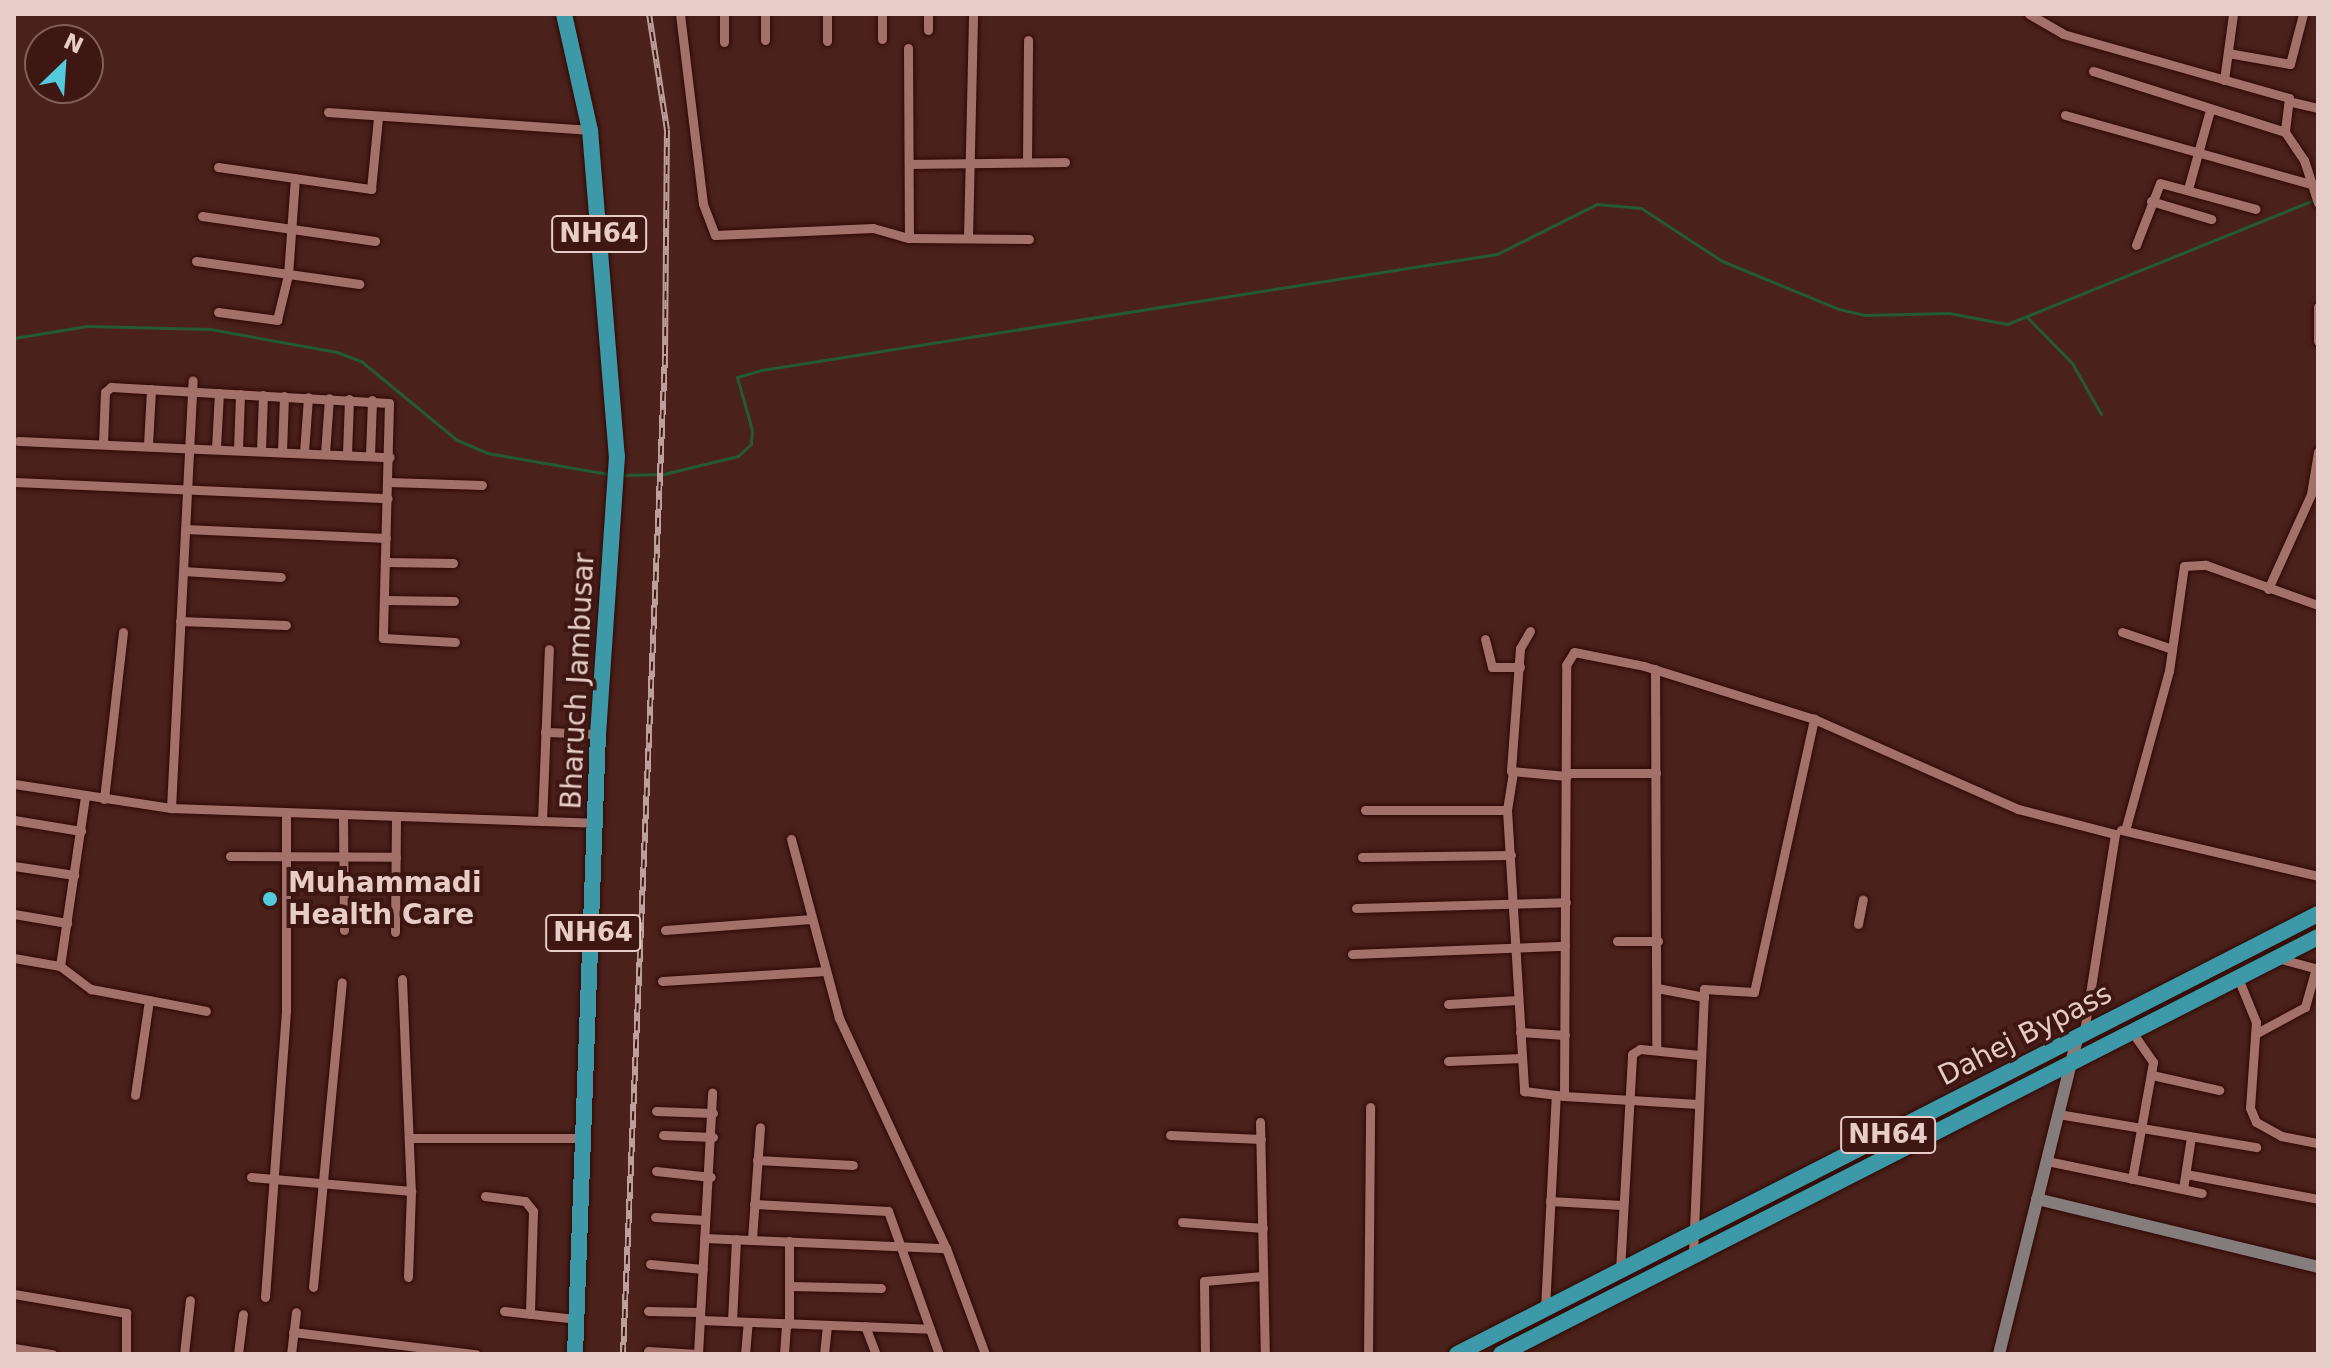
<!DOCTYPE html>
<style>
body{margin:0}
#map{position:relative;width:2332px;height:1368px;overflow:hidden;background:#4b211b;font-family:"DejaVu Sans",sans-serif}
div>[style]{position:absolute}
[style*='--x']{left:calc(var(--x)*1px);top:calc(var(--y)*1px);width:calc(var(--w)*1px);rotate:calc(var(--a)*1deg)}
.stream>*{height:3px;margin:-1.5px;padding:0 1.5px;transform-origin:1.5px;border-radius:1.5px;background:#255a33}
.roads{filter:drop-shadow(0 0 2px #2f0805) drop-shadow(0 0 2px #2f0805)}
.street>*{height:9px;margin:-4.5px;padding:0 4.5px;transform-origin:4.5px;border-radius:4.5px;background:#a27169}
.secondary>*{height:12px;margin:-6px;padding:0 6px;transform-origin:6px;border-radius:6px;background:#847d7c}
.highway>*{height:16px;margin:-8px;padding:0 8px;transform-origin:8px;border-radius:8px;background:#3d98a7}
.rail>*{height:6px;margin-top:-3px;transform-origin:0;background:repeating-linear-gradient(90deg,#3f1712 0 9px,#be9f9a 0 18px);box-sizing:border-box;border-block:2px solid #be9f9a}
.dots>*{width:22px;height:22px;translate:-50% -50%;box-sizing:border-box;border:4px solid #3f1712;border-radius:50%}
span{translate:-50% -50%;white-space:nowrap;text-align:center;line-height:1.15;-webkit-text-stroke:8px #3f1712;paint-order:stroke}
.shield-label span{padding:2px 6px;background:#3f1712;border:2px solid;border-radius:6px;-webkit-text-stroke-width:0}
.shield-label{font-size:26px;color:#e8ccc7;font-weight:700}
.street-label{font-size:28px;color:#e8ccc7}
.poi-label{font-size:28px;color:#e8ccc7;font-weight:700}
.left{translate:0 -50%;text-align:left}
.frame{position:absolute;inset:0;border:16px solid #e8ccc7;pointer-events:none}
.north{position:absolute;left:24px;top:24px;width:80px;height:80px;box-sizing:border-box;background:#3f1712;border:2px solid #835f5a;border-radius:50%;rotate:25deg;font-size:22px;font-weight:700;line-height:32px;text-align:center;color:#e8ccc7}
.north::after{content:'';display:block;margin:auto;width:28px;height:36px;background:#54cadd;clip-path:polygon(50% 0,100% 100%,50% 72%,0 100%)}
</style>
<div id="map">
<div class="stream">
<i style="--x:2027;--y:317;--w:64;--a:45.6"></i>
<i style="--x:2072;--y:363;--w:59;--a:60.4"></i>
<i style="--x:14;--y:338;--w:74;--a:-9.3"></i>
<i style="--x:87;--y:326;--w:123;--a:1.4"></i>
<i style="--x:210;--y:329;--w:129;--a:10.3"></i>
<i style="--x:337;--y:352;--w:26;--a:21"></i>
<i style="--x:361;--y:361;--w:124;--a:39.5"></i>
<i style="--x:457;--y:440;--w:33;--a:23"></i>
<i style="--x:487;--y:453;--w:123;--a:9.8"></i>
<i style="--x:620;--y:475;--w:44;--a:-1.3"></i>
<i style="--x:664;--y:474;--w:76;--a:-13.7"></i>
<i style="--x:738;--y:456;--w:18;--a:-43"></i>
<i style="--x:751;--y:444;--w:14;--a:-86"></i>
<i style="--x:752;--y:430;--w:55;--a:-105.8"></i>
<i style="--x:737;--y:377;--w:25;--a:-16"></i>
<i style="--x:761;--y:370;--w:745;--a:-8.96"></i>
<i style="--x:1497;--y:254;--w:112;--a:-26.6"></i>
<i style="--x:1597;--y:204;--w:44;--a:5.2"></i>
<i style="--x:1641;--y:208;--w:97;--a:33.2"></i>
<i style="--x:1722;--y:261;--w:126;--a:22.3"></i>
<i style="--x:1839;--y:309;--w:26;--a:13"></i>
<i style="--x:1864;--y:315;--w:85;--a:-1.3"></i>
<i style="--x:1949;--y:313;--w:59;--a:10.7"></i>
<i style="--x:2007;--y:324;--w:331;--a:-22"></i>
</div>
<div class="roads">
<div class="street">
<i style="--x:680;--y:14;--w:191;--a:83.1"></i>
<i style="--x:703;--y:204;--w:33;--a:69"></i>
<i style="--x:715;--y:235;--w:158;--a:-2.5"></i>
<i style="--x:873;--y:228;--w:37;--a:16"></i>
<i style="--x:909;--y:238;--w:120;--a:0.5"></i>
<i style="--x:765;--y:14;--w:26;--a:90"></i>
<i style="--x:827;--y:14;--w:27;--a:90"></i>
<i style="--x:2029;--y:14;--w:39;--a:30"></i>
<i style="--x:2063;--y:34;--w:235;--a:15.8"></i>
<i style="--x:2289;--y:98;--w:34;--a:97"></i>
<i style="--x:2285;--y:132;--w:34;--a:56"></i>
<i style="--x:2304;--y:160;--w:45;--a:72"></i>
<i style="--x:928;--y:30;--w:16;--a:-90"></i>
<i style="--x:882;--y:39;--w:25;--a:-90"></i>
<i style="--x:724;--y:42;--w:28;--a:-90"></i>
<i style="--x:908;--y:48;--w:190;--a:89.7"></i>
<i style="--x:2228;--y:53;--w:63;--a:10.1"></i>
<i style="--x:2290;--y:64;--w:52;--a:-75.4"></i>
<i style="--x:2093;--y:71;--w:201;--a:17.6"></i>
<i style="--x:2224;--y:80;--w:67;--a:-82.2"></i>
<i style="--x:2292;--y:102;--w:27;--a:13"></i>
<i style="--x:328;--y:112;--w:263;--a:3.9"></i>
<i style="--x:2065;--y:115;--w:255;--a:15.7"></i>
<i style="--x:1027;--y:162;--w:122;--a:-89.5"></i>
<i style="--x:909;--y:164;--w:156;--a:-0.7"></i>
<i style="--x:218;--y:167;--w:155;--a:8.2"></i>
<i style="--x:371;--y:189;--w:72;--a:-84.4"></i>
<i style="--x:2188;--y:189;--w:82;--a:-74.4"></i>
<i style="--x:2151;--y:201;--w:63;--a:16.7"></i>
<i style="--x:202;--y:216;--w:175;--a:8.2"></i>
<i style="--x:968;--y:238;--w:224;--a:-88.7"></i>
<i style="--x:2136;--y:245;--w:66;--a:-68.8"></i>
<i style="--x:2160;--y:183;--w:99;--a:15.2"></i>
<i style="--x:196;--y:261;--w:165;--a:8"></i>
<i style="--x:2318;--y:307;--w:34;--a:90"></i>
<i style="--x:218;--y:312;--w:60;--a:7.7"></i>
<i style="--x:277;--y:320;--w:46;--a:-76.3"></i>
<i style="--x:288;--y:275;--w:97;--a:-85.9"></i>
<i style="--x:18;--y:441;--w:372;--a:2.5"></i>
<i style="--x:103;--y:444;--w:52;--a:-87.8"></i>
<i style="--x:105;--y:392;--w:8;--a:-40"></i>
<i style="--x:111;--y:387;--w:278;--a:3.3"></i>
<i style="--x:389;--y:403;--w:235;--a:91.5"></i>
<i style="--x:383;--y:638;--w:72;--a:3.2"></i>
<i style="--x:148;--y:445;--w:56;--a:-86.9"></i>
<i style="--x:216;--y:448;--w:55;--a:-86.9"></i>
<i style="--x:238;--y:449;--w:55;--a:-87.9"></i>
<i style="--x:261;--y:450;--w:55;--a:-87.9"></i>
<i style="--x:282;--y:451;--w:55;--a:-87.9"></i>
<i style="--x:304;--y:452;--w:55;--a:-85.8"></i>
<i style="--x:325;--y:453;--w:55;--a:-85.8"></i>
<i style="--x:347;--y:454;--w:55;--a:-87.9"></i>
<i style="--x:370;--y:455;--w:55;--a:-87.9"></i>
<i style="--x:15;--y:482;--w:373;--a:2.5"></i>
<i style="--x:389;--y:482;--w:93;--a:1.8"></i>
<i style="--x:185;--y:529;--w:201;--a:2.6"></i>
<i style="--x:385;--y:562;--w:68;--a:0.8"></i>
<i style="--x:183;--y:571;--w:98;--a:3.5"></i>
<i style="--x:2268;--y:589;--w:104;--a:-65.6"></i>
<i style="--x:2311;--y:494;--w:43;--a:-80.5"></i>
<i style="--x:384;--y:600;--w:70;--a:0.8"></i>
<i style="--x:180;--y:621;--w:106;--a:2.2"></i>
<i style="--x:1530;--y:631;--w:20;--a:120"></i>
<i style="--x:1520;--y:648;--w:123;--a:94.2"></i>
<i style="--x:1511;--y:771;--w:56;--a:5.1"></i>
<i style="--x:2122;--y:632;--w:53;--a:18.8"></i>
<i style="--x:1485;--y:639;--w:29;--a:76"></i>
<i style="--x:1492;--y:667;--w:28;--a:0"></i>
<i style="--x:1655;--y:669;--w:381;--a:89.8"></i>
<i style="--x:545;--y:732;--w:53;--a:2.2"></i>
<i style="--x:1567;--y:773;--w:89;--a:0"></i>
<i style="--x:14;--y:784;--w:159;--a:8.7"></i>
<i style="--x:171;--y:808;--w:425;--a:2"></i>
<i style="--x:104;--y:799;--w:168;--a:-83.5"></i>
<i style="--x:171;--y:808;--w:428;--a:-87.1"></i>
<i style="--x:1365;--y:810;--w:142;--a:0"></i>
<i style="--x:1507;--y:810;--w:282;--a:86.5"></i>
<i style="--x:1524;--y:1091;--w:32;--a:7"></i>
<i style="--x:1507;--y:810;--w:37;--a:-81"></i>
<i style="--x:343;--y:817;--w:113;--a:89.5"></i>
<i style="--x:14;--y:820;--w:68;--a:9.3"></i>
<i style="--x:542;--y:821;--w:172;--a:-87.7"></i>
<i style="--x:2126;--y:827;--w:162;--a:-74.6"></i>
<i style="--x:2169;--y:671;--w:106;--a:-81.9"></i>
<i style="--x:2184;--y:566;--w:22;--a:-3"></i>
<i style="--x:2206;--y:565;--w:119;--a:19.7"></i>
<i style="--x:2121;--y:830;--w:202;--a:13.1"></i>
<i style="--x:791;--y:839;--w:185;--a:75"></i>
<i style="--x:839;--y:1018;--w:254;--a:65.1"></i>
<i style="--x:946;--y:1248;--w:113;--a:69.8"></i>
<i style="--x:230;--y:856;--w:166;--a:0.3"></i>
<i style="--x:1362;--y:857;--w:149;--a:-0.8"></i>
<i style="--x:14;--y:866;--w:61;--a:8.5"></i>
<i style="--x:1356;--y:908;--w:210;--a:-1.6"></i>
<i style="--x:14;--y:914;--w:54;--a:9.6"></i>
<i style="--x:1858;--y:924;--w:25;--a:-79"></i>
<i style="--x:665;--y:930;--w:147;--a:-4.3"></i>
<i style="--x:395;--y:932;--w:112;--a:-89.5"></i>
<i style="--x:1617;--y:941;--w:41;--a:0"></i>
<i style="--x:1352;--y:954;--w:213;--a:-2.2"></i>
<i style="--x:14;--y:958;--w:47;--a:9.9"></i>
<i style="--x:60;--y:966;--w:39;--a:37"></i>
<i style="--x:91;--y:989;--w:117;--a:10.8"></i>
<i style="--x:2277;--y:958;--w:42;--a:15"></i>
<i style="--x:60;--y:966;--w:172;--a:-81.6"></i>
<i style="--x:2238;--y:978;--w:48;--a:67.8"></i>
<i style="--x:2256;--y:1022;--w:86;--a:94"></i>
<i style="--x:2250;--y:1108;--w:15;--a:67"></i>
<i style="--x:2256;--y:1122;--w:29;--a:29"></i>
<i style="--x:2281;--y:1136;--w:38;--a:11"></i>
<i style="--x:402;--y:979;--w:212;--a:87.6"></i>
<i style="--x:411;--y:1191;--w:86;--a:92"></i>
<i style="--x:662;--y:981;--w:164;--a:-3.5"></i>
<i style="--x:1657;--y:988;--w:48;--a:10.8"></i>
<i style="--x:1448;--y:1004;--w:70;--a:-3.3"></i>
<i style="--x:1520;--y:1032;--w:45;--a:3.8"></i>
<i style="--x:2255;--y:1034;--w:57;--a:-28.4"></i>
<i style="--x:2305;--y:1007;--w:41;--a:-74.2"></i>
<i style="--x:1448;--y:1061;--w:74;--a:-2.3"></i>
<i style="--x:2152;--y:1075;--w:69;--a:12.6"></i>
<i style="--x:135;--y:1095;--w:96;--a:-81.6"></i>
<i style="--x:1564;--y:1096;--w:134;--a:3.4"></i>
<i style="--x:656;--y:1111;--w:57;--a:2"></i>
<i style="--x:2058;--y:1114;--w:201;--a:9.5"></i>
<i style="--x:1260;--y:1122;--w:232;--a:88.8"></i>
<i style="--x:663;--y:1135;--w:50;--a:2.3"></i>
<i style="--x:1170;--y:1135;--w:91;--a:2.5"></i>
<i style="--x:409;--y:1138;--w:175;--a:0"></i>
<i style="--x:757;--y:1160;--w:96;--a:3"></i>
<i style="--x:2047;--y:1161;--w:158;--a:11.7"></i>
<i style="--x:656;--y:1171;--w:55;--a:6.2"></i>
<i style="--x:2186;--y:1174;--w:134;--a:10.7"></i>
<i style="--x:251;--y:1177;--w:161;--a:5"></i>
<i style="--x:2132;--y:1179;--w:119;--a:-79.8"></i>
<i style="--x:2153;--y:1062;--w:37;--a:-125"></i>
<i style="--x:2183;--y:1189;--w:53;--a:-81.3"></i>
<i style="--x:485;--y:1196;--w:40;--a:7.1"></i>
<i style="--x:525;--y:1201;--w:13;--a:51"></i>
<i style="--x:533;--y:1211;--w:103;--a:91.7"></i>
<i style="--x:1550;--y:1201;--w:72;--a:3.2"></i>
<i style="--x:754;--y:1204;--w:134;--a:3"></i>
<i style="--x:888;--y:1211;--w:152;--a:70.4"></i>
<i style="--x:655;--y:1217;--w:50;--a:3.4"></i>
<i style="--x:1182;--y:1222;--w:81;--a:4.2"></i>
<i style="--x:704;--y:1238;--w:242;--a:2.4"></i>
<i style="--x:752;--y:1239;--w:112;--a:-85.9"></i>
<i style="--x:789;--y:1241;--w:83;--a:90"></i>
<i style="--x:1693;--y:1254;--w:265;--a:-87.6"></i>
<i style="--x:1704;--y:989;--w:50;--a:3.4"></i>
<i style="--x:1754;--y:992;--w:280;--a:-77.6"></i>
<i style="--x:650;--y:1264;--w:53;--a:5.4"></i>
<i style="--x:1620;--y:1271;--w:217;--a:-86.8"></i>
<i style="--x:1632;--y:1054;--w:9;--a:-32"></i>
<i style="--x:1640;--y:1049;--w:60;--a:5.7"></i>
<i style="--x:790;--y:1286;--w:91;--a:1.3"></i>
<i style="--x:313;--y:1287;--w:306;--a:-84.6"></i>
<i style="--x:14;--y:1294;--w:114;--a:9.6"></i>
<i style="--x:126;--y:1313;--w:41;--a:90"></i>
<i style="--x:265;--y:1297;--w:288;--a:-85.8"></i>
<i style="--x:286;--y:1010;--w:196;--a:-90"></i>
<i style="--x:1545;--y:1309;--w:214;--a:-87.1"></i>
<i style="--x:1556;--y:1095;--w:8;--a:7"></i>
<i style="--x:1564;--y:1096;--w:431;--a:-89.7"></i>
<i style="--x:1566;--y:665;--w:15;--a:-58"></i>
<i style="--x:1574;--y:652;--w:71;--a:11.3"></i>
<i style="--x:1644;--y:666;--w:178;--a:17.3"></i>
<i style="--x:1814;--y:719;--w:223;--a:23.8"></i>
<i style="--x:2018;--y:809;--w:100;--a:14.5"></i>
<i style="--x:2115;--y:834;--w:201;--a:98.9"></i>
<i style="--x:504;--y:1311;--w:72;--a:6.3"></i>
<i style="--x:648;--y:1311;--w:52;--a:1.1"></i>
<i style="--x:700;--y:1320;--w:230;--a:2.2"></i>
<i style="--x:732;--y:1321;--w:82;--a:-87.2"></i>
<i style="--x:865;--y:1326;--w:30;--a:69"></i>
<i style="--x:293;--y:1332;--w:184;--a:6.9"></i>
<i style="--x:14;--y:1348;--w:39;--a:9"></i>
<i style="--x:648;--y:1351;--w:50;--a:3.4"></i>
<i style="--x:184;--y:1354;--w:54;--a:-83.7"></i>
<i style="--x:238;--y:1354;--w:40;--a:-82.9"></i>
<i style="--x:291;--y:1354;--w:42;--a:-83.2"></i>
<i style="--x:698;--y:1354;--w:262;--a:-86.9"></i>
<i style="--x:745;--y:1354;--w:32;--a:-85"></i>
<i style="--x:784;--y:1354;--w:31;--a:-86"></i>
<i style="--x:824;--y:1354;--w:29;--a:-84"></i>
<i style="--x:1205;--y:1354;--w:73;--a:-90.8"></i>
<i style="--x:1204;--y:1281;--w:59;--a:-4.8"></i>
<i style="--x:1368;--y:1354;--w:247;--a:-89.5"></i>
</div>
<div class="secondary">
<i style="--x:2037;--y:1199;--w:289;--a:13.6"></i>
<i style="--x:1999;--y:1354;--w:325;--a:-76.1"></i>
</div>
<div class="highway">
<i style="--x:564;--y:14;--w:119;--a:77.4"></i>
<i style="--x:590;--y:130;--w:327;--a:85.3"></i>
<i style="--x:617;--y:456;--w:279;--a:93.9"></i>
<i style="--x:598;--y:734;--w:620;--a:92.12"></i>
<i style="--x:1457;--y:1354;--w:967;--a:-27.07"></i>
<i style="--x:1501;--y:1354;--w:917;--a:-27.04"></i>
</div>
</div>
<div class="rail">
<i style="--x:623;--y:1354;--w:1001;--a:-87.59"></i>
<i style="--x:665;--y:354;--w:224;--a:-89.5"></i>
<i style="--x:667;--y:130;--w:117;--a:-98.8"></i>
</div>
<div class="dots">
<i style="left:270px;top:899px;background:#54cadd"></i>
</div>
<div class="shield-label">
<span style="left:599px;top:234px">NH64</span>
<span style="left:593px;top:933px">NH64</span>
<span style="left:1888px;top:1135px">NH64</span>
</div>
<div class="street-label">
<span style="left:578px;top:681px;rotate:-87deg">Bharuch Jambusar</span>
<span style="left:2025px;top:1035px;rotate:-27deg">Dahej Bypass</span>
</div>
<div class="poi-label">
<span class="left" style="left:288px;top:899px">Muhammadi<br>Health Care</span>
</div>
<div class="frame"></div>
<div class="north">N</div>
</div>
